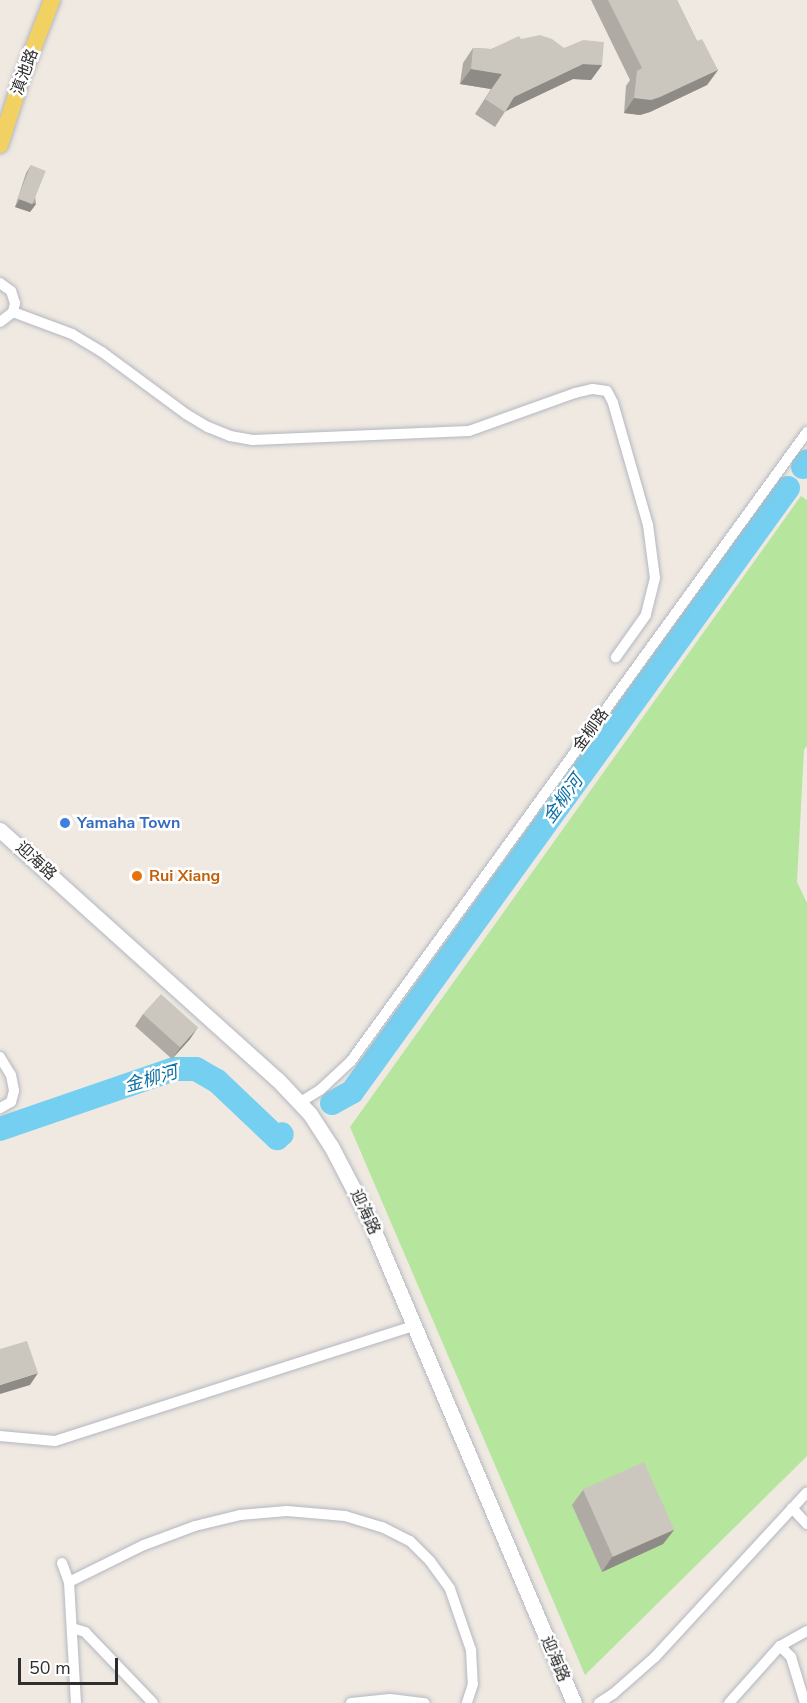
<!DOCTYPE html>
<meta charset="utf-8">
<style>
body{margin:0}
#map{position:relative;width:807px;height:1703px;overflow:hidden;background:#efe9e1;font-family:"Nunito Sans","Noto Sans SC",sans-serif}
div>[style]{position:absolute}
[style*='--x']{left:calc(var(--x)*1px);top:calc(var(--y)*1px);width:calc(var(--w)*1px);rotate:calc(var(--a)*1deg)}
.green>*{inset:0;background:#b6e59e}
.river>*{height:24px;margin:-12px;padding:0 12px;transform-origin:12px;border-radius:12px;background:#75cff0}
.roads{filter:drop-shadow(0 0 2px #b4b7c1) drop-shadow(0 0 2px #b4b7c1)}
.street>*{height:10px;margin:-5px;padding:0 5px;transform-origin:5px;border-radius:5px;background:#fff}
.secondary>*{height:15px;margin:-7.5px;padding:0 7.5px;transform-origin:7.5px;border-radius:7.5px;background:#fff}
.primary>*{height:16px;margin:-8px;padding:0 8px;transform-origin:8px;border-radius:8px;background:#f2d163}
.wall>*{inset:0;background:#afaba4}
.shaded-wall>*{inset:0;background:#8e8b86}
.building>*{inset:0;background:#cbc7bf;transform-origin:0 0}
.dots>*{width:16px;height:16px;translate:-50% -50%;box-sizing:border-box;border:3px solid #fff;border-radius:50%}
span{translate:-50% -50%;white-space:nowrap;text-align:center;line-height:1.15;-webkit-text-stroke:5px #fff;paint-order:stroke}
.street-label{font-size:16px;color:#2e2e2e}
.shop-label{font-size:16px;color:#366cbe;font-weight:700}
.left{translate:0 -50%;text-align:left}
.food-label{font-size:16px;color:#c56008;font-weight:700}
.water-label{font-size:18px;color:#0d6fa3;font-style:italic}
.scale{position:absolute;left:18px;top:1658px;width:100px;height:27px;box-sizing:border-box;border:3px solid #2e2e2e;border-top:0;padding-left:8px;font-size:18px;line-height:21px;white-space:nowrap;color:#2e2e2e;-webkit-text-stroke:4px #fff;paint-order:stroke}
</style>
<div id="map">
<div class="green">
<i style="clip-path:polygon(801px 496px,807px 500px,807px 746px,804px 750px,797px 882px,807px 903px,807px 1456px,585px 1675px,350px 1127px)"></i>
</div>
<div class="river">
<i style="--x:803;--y:467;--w:7;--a:-56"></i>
<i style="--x:332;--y:1103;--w:23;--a:-29"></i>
<i style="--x:352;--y:1092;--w:745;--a:-54.18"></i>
<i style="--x:0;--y:1129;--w:184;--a:-19"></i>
<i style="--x:174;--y:1069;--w:22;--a:0"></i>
<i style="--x:196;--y:1069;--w:24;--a:30"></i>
<i style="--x:217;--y:1081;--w:83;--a:43.5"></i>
<i style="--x:277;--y:1138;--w:6;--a:-39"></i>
</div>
<div class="roads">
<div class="street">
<i style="--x:0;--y:283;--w:14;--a:36"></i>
<i style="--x:11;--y:291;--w:13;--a:72"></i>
<i style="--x:15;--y:303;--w:9;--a:103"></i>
<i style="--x:13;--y:312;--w:16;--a:142"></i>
<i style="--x:13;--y:312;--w:63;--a:20.4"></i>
<i style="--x:72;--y:334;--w:35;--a:31"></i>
<i style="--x:102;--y:352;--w:104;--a:36.4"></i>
<i style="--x:186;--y:414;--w:26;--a:31"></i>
<i style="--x:208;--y:427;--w:24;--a:22"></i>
<i style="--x:230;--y:436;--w:23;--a:10"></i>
<i style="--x:253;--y:440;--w:216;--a:-2.4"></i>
<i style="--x:469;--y:431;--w:113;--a:-19.7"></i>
<i style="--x:575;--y:393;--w:18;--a:-13"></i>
<i style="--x:593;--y:389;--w:14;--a:8"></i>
<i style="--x:607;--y:391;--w:13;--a:63"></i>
<i style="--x:613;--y:403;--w:127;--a:74"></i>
<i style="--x:648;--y:525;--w:53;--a:82.5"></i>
<i style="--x:655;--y:578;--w:38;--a:104"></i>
<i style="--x:646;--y:615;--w:52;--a:125.5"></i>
<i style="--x:0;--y:1057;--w:21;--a:59"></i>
<i style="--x:11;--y:1075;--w:16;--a:79"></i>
<i style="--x:14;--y:1091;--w:11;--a:105"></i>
<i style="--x:11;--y:1102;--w:13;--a:151"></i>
<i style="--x:299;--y:1103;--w:25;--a:-32"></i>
<i style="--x:320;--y:1090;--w:42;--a:-43.1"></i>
<i style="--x:351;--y:1061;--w:777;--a:-54.06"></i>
<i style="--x:0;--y:1436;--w:55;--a:5.2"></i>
<i style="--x:55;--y:1441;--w:377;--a:-17.8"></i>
<i style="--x:792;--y:1508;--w:22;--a:47"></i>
<i style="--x:62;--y:1563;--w:20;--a:70"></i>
<i style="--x:69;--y:1582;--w:121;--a:86.7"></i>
<i style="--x:69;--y:1582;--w:84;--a:-26.3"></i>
<i style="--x:144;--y:1545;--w:54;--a:-20.4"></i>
<i style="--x:195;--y:1526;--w:46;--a:-13.7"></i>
<i style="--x:240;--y:1515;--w:47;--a:-4.9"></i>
<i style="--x:287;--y:1511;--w:58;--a:4.9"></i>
<i style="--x:345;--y:1516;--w:39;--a:17"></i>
<i style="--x:382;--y:1527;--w:31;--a:27"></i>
<i style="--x:410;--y:1541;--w:28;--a:45"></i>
<i style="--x:430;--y:1561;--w:34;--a:54"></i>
<i style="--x:450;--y:1589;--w:65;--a:71"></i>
<i style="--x:471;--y:1650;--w:34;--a:87"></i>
<i style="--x:473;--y:1684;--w:20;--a:108"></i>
<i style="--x:72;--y:1628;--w:14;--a:17"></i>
<i style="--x:85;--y:1632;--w:98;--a:46.2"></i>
<i style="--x:780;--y:1646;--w:16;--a:45"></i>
<i style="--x:791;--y:1657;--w:48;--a:73.1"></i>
<i style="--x:351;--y:1703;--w:39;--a:-6"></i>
<i style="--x:390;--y:1699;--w:35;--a:7"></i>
<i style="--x:599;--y:1703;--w:17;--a:-33"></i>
<i style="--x:613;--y:1694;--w:56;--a:-41.4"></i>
<i style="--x:655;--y:1657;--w:224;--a:-47.3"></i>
<i style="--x:729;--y:1703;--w:76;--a:-48.2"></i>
<i style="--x:780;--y:1646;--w:31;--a:-29"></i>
</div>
<div class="secondary">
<i style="--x:0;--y:830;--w:372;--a:42"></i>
<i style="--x:277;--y:1079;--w:48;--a:46.7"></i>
<i style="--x:310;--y:1114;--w:38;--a:57"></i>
<i style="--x:331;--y:1146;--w:80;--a:62.5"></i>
<i style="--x:368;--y:1217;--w:528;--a:67.03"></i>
</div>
<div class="primary">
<i style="--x:0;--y:145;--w:71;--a:-72.1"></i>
<i style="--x:22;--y:77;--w:83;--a:-68.7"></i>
</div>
</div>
<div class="wall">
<i style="clip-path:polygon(591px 0,677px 0,697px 41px,718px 70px,707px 85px,650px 112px,640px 115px,624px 113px,626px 86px,630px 80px)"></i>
<i style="clip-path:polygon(521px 39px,564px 48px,602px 65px,591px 80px,573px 79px,506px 110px,495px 127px,475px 114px,491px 89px,460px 84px,463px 63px,473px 48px,491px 49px)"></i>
<i style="clip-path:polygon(31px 165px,36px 204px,30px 212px,15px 207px,26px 173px)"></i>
<i style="clip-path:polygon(143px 1014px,198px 1027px,190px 1039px,172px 1059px,135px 1026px)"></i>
<i style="clip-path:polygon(583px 1490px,674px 1530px,663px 1544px,602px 1572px,572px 1505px)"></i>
</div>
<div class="shaded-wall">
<i style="clip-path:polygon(583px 64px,602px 65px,591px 80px,573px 79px,504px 112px,514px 97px)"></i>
<i style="clip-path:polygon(471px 69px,502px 74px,491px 89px,460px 84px)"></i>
<i style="clip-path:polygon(718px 70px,707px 85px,650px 112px,640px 115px,624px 113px,634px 98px)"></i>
<i style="clip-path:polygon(20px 199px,36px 204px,30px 212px,15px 207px)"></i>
<i style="clip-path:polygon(198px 1027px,190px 1039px,172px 1059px,180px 1048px)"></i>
<i style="clip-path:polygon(38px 1373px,30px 1385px,0 1394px,0 1385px)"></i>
<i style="clip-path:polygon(674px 1530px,663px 1544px,602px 1572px,612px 1557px)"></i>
</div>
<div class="building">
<i style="clip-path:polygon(608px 0,677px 0,697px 41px,702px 39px,718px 70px,660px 97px,651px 100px,634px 98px,637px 71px,642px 68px)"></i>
<i style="clip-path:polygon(540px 35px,552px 39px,564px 48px,583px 40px,604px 42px,602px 65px,583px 64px,514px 97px,505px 112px,485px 99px,502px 74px,471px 69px,473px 48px,491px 49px,519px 36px,521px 39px)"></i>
<i style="left:31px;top:165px;width:16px;height:36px;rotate:22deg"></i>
<i style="left:161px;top:994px;width:50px;height:27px;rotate:42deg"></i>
<i style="clip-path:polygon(27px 1341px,38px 1373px,0 1385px,0 1349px)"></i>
<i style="left:644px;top:1462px;width:74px;height:67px;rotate:66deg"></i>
</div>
<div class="dots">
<i style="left:65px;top:823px;background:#3f7fe0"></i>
<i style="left:137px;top:876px;background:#e8710a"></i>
</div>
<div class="street-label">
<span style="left:25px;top:72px;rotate:-70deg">滇池路</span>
<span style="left:591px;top:730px;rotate:-54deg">金柳路</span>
<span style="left:36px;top:861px;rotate:42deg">迎海路</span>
<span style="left:365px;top:1212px;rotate:65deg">迎海路</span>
<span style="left:555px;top:1659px;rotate:67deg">迎海路</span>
</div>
<div class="shop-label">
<span class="left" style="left:77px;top:823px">Yamaha Town</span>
</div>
<div class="food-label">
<span class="left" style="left:149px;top:876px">Rui Xiang</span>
</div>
<div class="water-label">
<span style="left:563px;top:799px;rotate:-54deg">金柳河</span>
<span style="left:151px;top:1079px;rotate:-16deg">金柳河</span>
</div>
<div class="scale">50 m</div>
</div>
